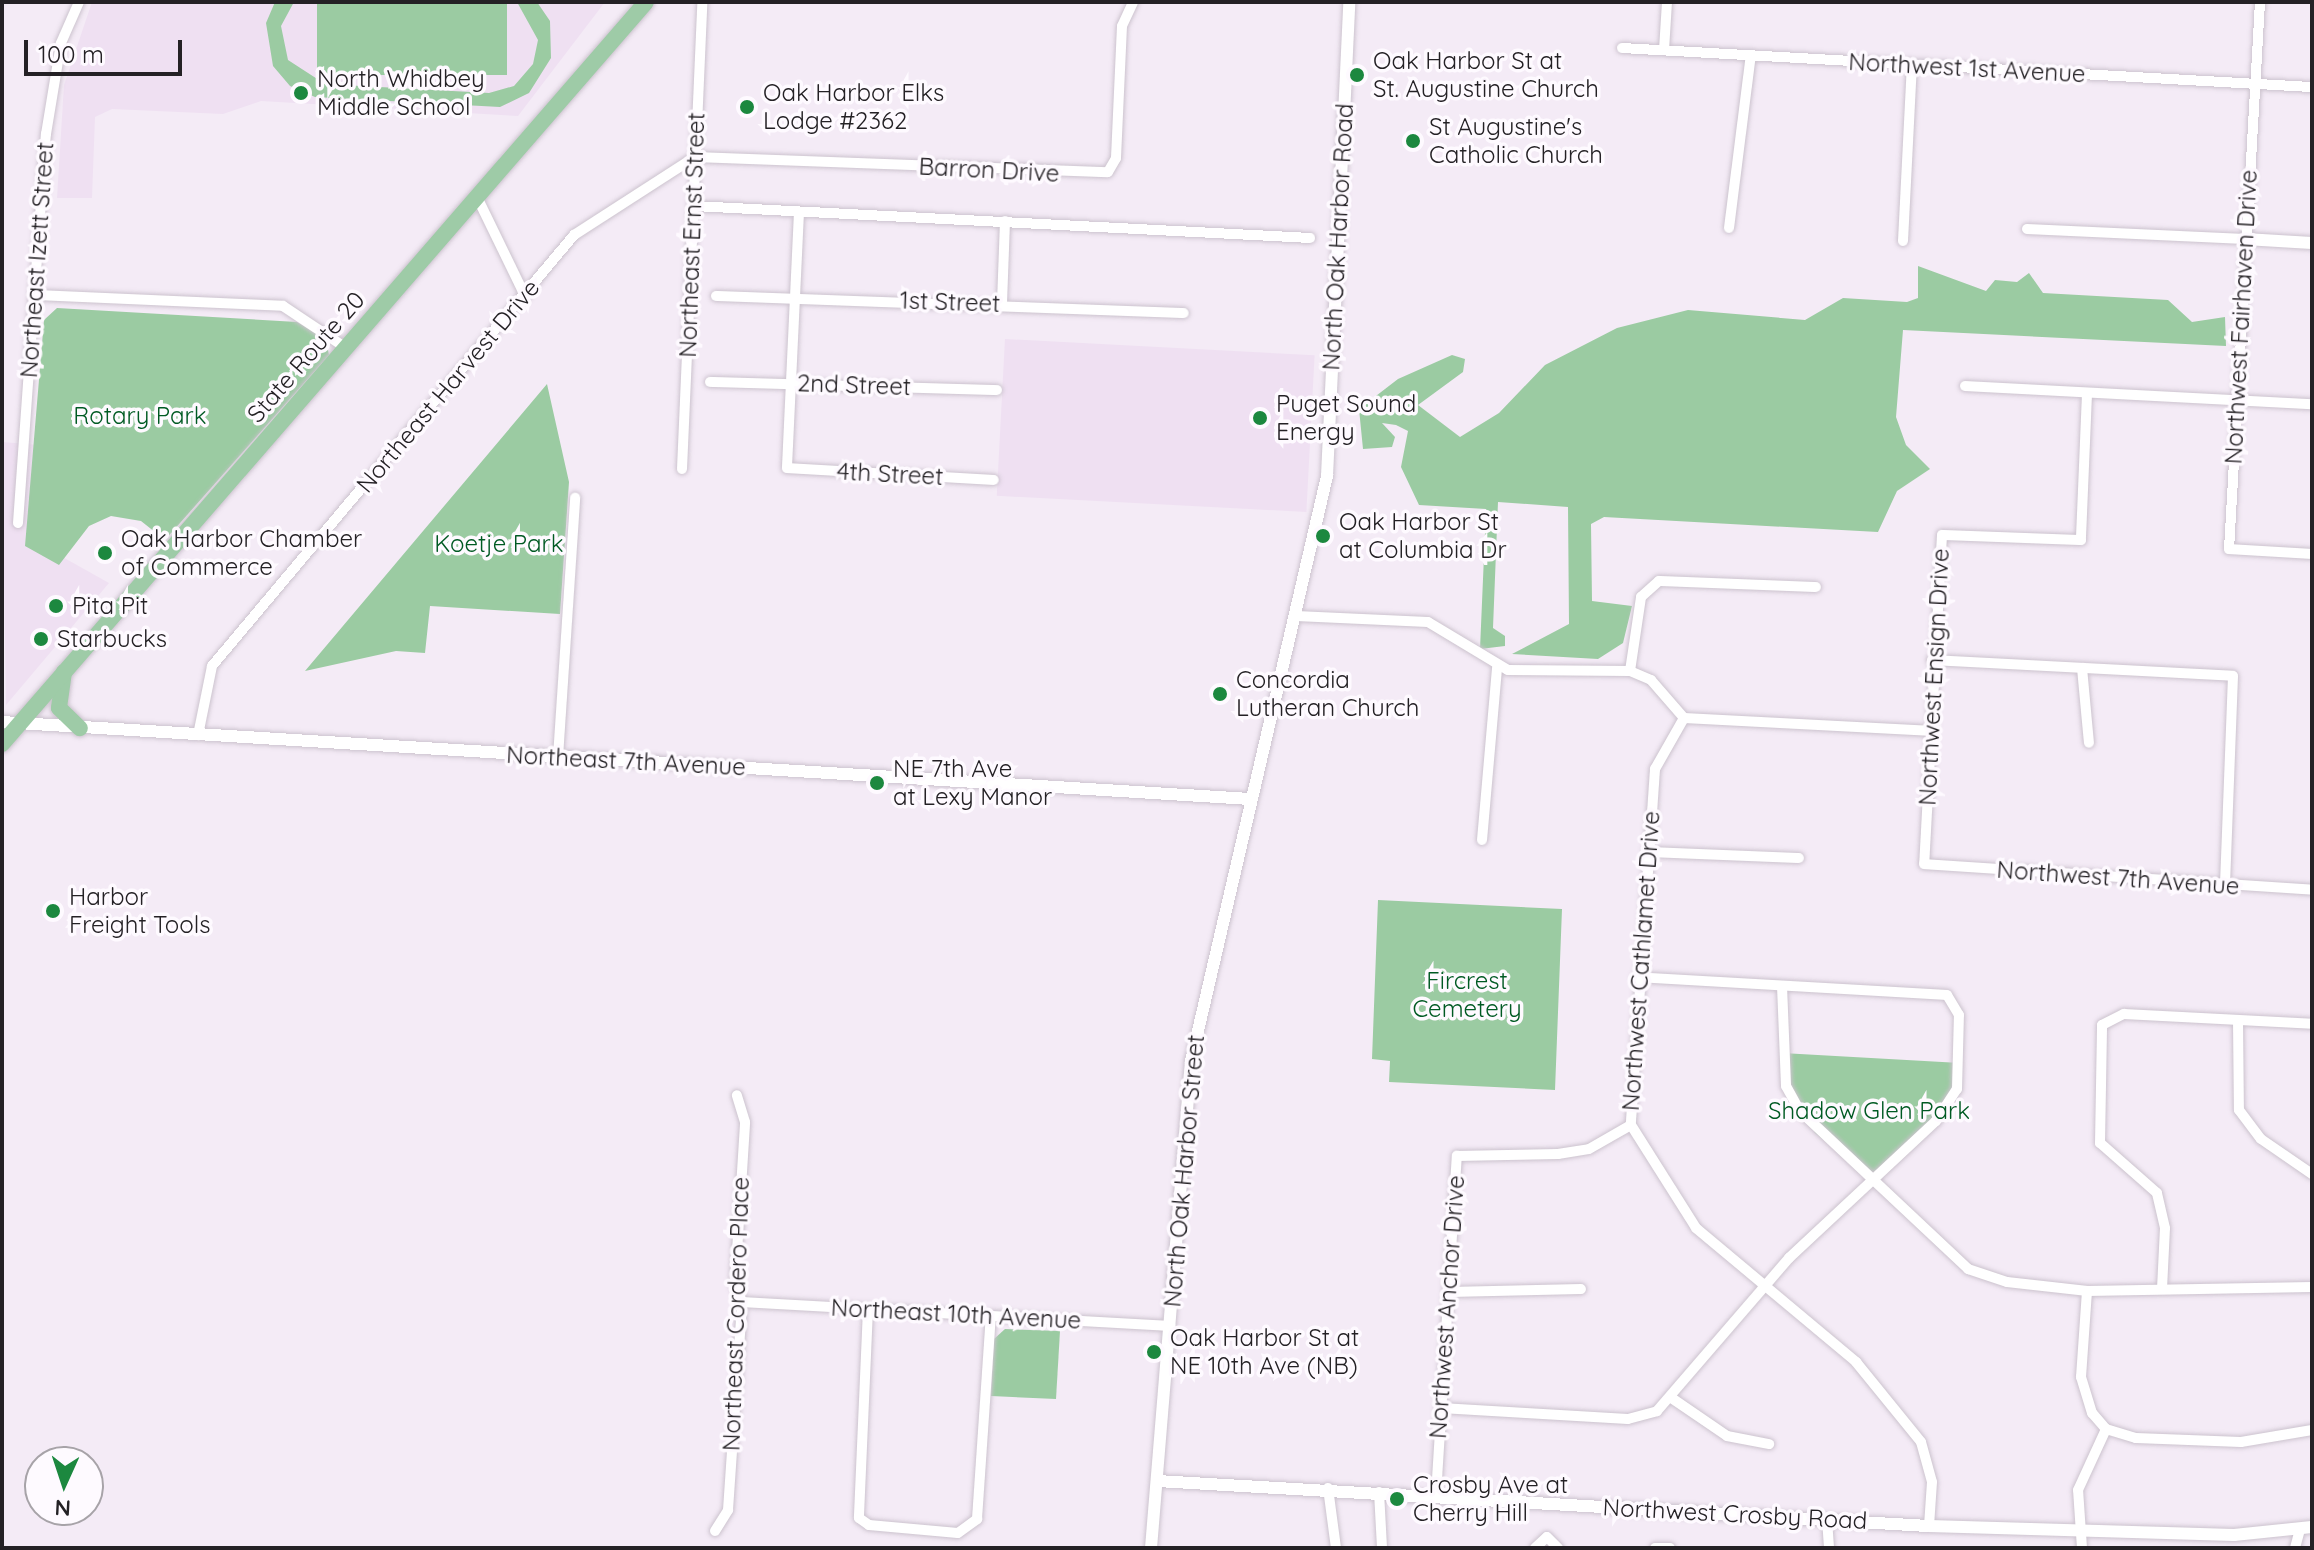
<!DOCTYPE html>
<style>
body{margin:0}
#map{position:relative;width:2314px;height:1550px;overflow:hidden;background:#f4ebf6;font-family:Quicksand,sans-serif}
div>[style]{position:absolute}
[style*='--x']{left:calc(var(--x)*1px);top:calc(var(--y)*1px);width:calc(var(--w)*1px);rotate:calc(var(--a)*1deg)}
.built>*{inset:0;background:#efe0f2;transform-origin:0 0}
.green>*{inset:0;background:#9bcba2;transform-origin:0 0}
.roads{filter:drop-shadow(0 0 2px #ccc3ce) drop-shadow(0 0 2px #ccc3ce)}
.minor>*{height:10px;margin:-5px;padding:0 5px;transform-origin:5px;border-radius:5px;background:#fff}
.tertiary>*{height:12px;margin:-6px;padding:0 6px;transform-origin:6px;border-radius:6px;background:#fff}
.primary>*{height:16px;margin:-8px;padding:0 8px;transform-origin:8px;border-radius:8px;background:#9ecba7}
.dots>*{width:22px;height:22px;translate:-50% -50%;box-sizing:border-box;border:4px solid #fefaff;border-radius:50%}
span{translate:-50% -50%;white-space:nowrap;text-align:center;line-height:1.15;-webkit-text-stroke:7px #fefaff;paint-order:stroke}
.poi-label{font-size:24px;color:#242125}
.left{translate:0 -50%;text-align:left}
.street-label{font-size:24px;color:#242125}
.park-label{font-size:24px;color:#005a23}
.frame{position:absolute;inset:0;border:4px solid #242125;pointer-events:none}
.north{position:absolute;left:24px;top:1446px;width:80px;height:80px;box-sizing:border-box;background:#fefaff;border:2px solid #a7a3a8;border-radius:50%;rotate:183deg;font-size:22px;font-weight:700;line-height:32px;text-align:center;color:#242125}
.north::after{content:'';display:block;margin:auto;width:28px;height:36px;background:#1c883f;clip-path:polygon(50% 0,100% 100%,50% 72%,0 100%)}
.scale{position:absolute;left:24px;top:40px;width:158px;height:36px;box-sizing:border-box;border:4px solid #242125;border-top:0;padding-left:10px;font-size:24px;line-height:28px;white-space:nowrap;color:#242125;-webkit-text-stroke:6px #fefaff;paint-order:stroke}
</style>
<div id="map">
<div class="built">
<i style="clip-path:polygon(92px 2px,605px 2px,518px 116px,261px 101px,223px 114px,112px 109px,95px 117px,92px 198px,57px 198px,64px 85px)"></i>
<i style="left:1005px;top:339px;width:310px;height:157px;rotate:3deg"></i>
<i style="clip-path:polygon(2px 442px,39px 445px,34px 541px,109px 583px,6px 705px)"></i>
</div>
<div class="green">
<i style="clip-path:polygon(275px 2px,294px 2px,281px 26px,288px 60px,325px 84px,489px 93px,514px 86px,533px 64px,538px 40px,517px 2px,537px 2px,550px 21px,551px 58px,529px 93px,500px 107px,315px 97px,290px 86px,273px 66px,266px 23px)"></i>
<i style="left:317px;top:2px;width:190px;height:73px"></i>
<i style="clip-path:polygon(1918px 266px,1986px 291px,1995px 280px,2017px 282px,2029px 273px,2043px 293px,2168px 300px,2192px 322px,2225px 317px,2226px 346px,1903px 330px,1896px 417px,1906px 445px,1930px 469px,1897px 491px,1878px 532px,1604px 517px,1591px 524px,1592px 601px,1632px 606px,1623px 643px,1598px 659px,1512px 654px,1569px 624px,1568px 507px,1498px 502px,1493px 628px,1505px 636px,1505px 646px,1480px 649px,1486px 509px,1419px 505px,1401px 467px,1408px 431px,1396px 425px,1382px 423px,1395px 437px,1392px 447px,1363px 449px,1359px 409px,1398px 379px,1452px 355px,1465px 359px,1463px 372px,1418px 405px,1460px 437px,1499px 413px,1545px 365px,1617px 328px,1688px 310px,1805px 320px,1843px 298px,1907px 302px,1918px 298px)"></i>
<i style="clip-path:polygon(57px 308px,297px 322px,326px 339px,329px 355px,165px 540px,141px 521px,111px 516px,89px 526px,59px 565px,25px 546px,44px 320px)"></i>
<i style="clip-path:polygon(547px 384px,569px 482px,560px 614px,430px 606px,425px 653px,396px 651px,305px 671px)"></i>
<i style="clip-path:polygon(1378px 900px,1562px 909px,1555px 1090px,1389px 1082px,1390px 1061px,1372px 1059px)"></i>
<i style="clip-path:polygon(1782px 1053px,1960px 1063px,1948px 1108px,1871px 1178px,1815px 1133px,1786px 1086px)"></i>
<i style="clip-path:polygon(1005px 1329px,1060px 1331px,1056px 1399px,991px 1396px,994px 1339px)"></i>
</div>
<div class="roads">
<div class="minor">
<i style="--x:2260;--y:2;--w:548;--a:93.24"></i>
<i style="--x:2229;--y:549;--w:83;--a:3.4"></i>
<i style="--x:1622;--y:48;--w:691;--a:3.24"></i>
<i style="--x:1664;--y:50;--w:48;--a:-86.4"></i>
<i style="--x:695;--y:157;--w:413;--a:2.1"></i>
<i style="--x:1108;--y:172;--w:16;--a:-60"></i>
<i style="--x:1116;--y:158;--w:132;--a:-87.4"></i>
<i style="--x:1122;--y:26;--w:26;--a:-65"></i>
<i style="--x:478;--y:199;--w:108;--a:64.1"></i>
<i style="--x:694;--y:206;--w:617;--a:2.97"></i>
<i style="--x:799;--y:212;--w:256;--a:92.7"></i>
<i style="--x:787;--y:468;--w:207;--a:3.3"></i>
<i style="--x:1729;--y:228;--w:174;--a:-82.8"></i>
<i style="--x:2027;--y:229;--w:218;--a:2.6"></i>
<i style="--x:1903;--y:241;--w:176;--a:-87.1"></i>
<i style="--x:36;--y:295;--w:247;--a:2.5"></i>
<i style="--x:283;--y:306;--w:76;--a:33.7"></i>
<i style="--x:716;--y:296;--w:468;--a:2.1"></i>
<i style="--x:1002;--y:303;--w:82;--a:-87.9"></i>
<i style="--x:710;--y:382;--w:287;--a:1.6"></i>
<i style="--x:1965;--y:386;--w:347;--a:3"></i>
<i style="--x:2087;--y:394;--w:146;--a:92.4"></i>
<i style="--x:2081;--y:540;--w:139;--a:-177.9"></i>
<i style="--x:1942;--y:535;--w:329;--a:93.1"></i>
<i style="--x:1924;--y:864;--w:389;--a:3.8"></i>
<i style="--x:682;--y:469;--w:467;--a:-87.5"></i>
<i style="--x:18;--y:523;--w:390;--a:-85.9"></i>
<i style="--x:46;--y:134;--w:92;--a:-80.6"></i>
<i style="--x:61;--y:43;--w:45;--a:-66.3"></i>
<i style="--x:1296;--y:616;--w:132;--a:2.6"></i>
<i style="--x:1428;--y:622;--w:93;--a:31"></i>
<i style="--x:1508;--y:670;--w:122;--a:0.5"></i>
<i style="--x:1630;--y:671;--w:23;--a:23"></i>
<i style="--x:1651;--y:680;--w:50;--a:49"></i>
<i style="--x:1684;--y:718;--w:245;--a:3"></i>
<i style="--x:1932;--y:660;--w:301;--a:3"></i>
<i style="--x:2233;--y:676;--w:210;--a:92.2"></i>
<i style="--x:2082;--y:668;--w:75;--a:84.7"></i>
<i style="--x:1630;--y:671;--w:75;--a:-81.5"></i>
<i style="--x:1641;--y:597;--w:24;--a:-42"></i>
<i style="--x:1659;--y:581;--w:157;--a:2.2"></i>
<i style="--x:1684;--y:718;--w:59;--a:119.6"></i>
<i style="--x:1655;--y:769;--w:357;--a:93.9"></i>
<i style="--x:1631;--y:1125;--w:122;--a:57.7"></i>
<i style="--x:1696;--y:1228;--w:209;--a:39.9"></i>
<i style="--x:1856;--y:1362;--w:103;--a:50.9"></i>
<i style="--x:1921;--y:1442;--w:41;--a:74.6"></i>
<i style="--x:1932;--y:1482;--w:44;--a:93.9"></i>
<i style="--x:198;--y:735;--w:70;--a:-78.5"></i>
<i style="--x:212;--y:666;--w:563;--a:-49.97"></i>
<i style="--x:574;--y:235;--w:144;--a:-32.8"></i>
<i style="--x:558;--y:757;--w:260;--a:-86.2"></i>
<i style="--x:1482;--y:840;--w:173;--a:-85"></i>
<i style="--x:1648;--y:852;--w:151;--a:2.3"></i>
<i style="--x:1782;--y:986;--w:100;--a:87.7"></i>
<i style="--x:1786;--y:1086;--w:29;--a:61"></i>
<i style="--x:1800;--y:1111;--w:231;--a:43.2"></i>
<i style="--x:1968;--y:1269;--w:41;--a:18.4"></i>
<i style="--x:2007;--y:1282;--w:81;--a:6.4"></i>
<i style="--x:2087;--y:1291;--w:225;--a:-1"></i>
<i style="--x:2238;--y:1021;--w:89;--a:89.4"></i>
<i style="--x:2239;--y:1110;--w:36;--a:53"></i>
<i style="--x:2261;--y:1139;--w:62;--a:34.5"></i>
<i style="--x:2162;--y:1289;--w:61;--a:-87.2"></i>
<i style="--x:2165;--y:1228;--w:36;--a:-103"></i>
<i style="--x:2157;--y:1193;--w:76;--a:-138.7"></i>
<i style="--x:2100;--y:1143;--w:118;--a:-89"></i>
<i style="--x:2102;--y:1025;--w:25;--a:-27"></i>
<i style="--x:2124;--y:1014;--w:188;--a:3"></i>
<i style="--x:1449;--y:1292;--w:132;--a:-1.3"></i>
<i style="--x:742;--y:1302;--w:429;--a:3.2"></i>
<i style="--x:868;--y:1309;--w:209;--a:92.5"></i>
<i style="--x:859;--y:1518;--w:12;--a:35"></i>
<i style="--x:869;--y:1525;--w:89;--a:5.1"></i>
<i style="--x:958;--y:1533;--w:24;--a:-36"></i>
<i style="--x:977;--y:1519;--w:203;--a:-86.1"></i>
<i style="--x:1673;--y:1399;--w:65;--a:34.4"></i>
<i style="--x:1727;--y:1436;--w:43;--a:10.8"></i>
<i style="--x:1441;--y:1408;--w:187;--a:3.4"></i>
<i style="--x:1628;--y:1419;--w:30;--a:-15"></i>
<i style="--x:1657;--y:1411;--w:202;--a:-49.2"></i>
<i style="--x:1789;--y:1258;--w:201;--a:-43"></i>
<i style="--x:1936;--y:1121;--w:38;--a:-57"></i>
<i style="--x:1957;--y:1089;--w:74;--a:-88.5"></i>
<i style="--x:1959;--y:1015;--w:23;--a:-121"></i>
<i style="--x:1947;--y:995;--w:310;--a:-176.7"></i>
<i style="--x:2106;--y:1429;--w:31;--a:17"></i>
<i style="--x:2136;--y:1438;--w:105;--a:2.2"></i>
<i style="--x:2241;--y:1442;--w:72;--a:-9.6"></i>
<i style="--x:1328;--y:1488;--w:61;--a:82.4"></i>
<i style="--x:1379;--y:1492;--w:56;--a:86.9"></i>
<i style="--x:1436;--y:1496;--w:341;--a:-86.5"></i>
<i style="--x:1457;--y:1156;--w:101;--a:-1.1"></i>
<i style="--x:1558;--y:1154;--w:31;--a:-9"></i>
<i style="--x:1589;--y:1149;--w:48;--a:-29.7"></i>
<i style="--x:1827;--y:1519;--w:29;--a:86"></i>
<i style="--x:715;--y:1531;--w:25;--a:-58"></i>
<i style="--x:728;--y:1510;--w:208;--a:-86.1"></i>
<i style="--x:742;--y:1302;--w:20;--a:-110"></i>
<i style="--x:735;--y:1283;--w:161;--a:-86.4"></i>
<i style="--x:745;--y:1122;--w:28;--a:-107"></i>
<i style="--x:1535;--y:1548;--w:16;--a:-43"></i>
<i style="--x:1547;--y:1537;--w:16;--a:45"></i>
<i style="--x:1655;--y:1548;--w:15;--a:0"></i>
<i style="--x:2082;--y:1548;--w:58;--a:-93.9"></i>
<i style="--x:2078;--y:1490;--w:67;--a:-65.3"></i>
<i style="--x:2106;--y:1429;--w:21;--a:-131"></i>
<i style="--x:2092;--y:1413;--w:38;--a:-107"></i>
<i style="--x:2081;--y:1377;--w:86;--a:-86"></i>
<i style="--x:2295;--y:1548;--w:20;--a:-75"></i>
</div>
<div class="tertiary">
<i style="--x:2245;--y:239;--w:67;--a:3.4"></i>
<i style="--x:2;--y:722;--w:1249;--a:3.53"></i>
<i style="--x:1157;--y:1481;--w:773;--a:3.34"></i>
<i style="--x:1929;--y:1526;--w:305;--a:1.7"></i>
<i style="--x:2234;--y:1535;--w:78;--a:-5.9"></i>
<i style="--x:1151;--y:1548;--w:489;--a:-85.3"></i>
<i style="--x:1191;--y:1061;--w:601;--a:-76.91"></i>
<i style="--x:1327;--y:476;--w:475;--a:-87.3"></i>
</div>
<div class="primary">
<i style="--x:64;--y:672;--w:36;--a:98"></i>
<i style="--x:59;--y:708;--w:29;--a:44"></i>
<i style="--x:2;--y:744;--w:982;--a:-49.04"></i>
</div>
</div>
<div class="dots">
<i style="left:1357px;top:75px;background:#1c883f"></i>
<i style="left:301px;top:93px;background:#1c883f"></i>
<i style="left:747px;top:107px;background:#1c883f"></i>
<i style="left:1413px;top:141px;background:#1c883f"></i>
<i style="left:1260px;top:418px;background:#1c883f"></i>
<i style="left:1323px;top:536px;background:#1c883f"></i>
<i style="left:105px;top:553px;background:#1c883f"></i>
<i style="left:56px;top:606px;background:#1c883f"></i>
<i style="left:41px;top:639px;background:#1c883f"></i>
<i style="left:1220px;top:694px;background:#1c883f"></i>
<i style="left:877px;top:783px;background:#1c883f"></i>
<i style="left:53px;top:911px;background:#1c883f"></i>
<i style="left:1154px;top:1352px;background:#1c883f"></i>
<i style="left:1397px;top:1499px;background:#1c883f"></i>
</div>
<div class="poi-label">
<span class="left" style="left:1373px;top:75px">Oak Harbor St at<br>St. Augustine Church</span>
<span class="left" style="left:317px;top:93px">North Whidbey<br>Middle School</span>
<span class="left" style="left:763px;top:107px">Oak Harbor Elks<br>Lodge #2362</span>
<span class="left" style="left:1429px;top:141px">St Augustine's<br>Catholic Church</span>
<span class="left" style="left:1276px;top:418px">Puget Sound<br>Energy</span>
<span class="left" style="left:1339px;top:536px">Oak Harbor St<br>at Columbia Dr</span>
<span class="left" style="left:121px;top:553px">Oak Harbor Chamber<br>of Commerce</span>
<span class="left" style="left:72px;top:606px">Pita Pit</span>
<span class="left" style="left:57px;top:639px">Starbucks</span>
<span class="left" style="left:1236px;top:694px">Concordia<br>Lutheran Church</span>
<span class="left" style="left:893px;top:783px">NE 7th Ave<br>at Lexy Manor</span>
<span class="left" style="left:69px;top:911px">Harbor<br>Freight Tools</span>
<span class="left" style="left:1170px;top:1352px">Oak Harbor St at<br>NE 10th Ave (NB)</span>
<span class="left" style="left:1413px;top:1499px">Crosby Ave at<br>Cherry Hill</span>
</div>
<div class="street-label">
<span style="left:1967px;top:68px;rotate:3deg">Northwest 1st Avenue</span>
<span style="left:989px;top:170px;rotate:3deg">Barron Drive</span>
<span style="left:692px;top:235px;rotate:-88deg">Northeast Ernst Street</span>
<span style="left:1338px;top:237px;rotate:-87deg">North Oak Harbor Road</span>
<span style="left:37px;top:260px;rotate:-86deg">Northeast Izett Street</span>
<span style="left:950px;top:302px;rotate:2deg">1st Street</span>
<span style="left:2241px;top:317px;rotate:-87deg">Northwest Fairhaven Drive</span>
<span style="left:306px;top:357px;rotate:-49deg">State Route 20</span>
<span style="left:854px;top:385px;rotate:2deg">2nd Street</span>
<span style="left:448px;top:386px;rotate:-50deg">Northeast Harvest Drive</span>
<span style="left:890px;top:474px;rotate:3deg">4th Street</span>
<span style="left:1934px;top:677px;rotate:-87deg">Northwest Ensign Drive</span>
<span style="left:626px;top:761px;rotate:3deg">Northeast 7th Avenue</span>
<span style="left:2118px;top:878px;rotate:4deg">Northwest 7th Avenue</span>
<span style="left:1641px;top:961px;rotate:-86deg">Northwest Cathlamet Drive</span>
<span style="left:1184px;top:1171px;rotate:-85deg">North Oak Harbor Street</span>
<span style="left:1447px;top:1307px;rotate:-86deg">Northwest Anchor Drive</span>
<span style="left:736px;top:1314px;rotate:-88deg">Northeast Cordero Place</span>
<span style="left:956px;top:1314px;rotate:3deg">Northeast 10th Avenue</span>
<span style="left:1735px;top:1514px;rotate:3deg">Northwest Crosby Road</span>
</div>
<div class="park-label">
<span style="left:140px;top:416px">Rotary Park</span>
<span style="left:499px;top:544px">Koetje Park</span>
<span style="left:1467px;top:995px">Fircrest<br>Cemetery</span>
<span style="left:1869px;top:1111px">Shadow Glen Park</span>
</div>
<div class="frame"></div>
<div class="north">N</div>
<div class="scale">100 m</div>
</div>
